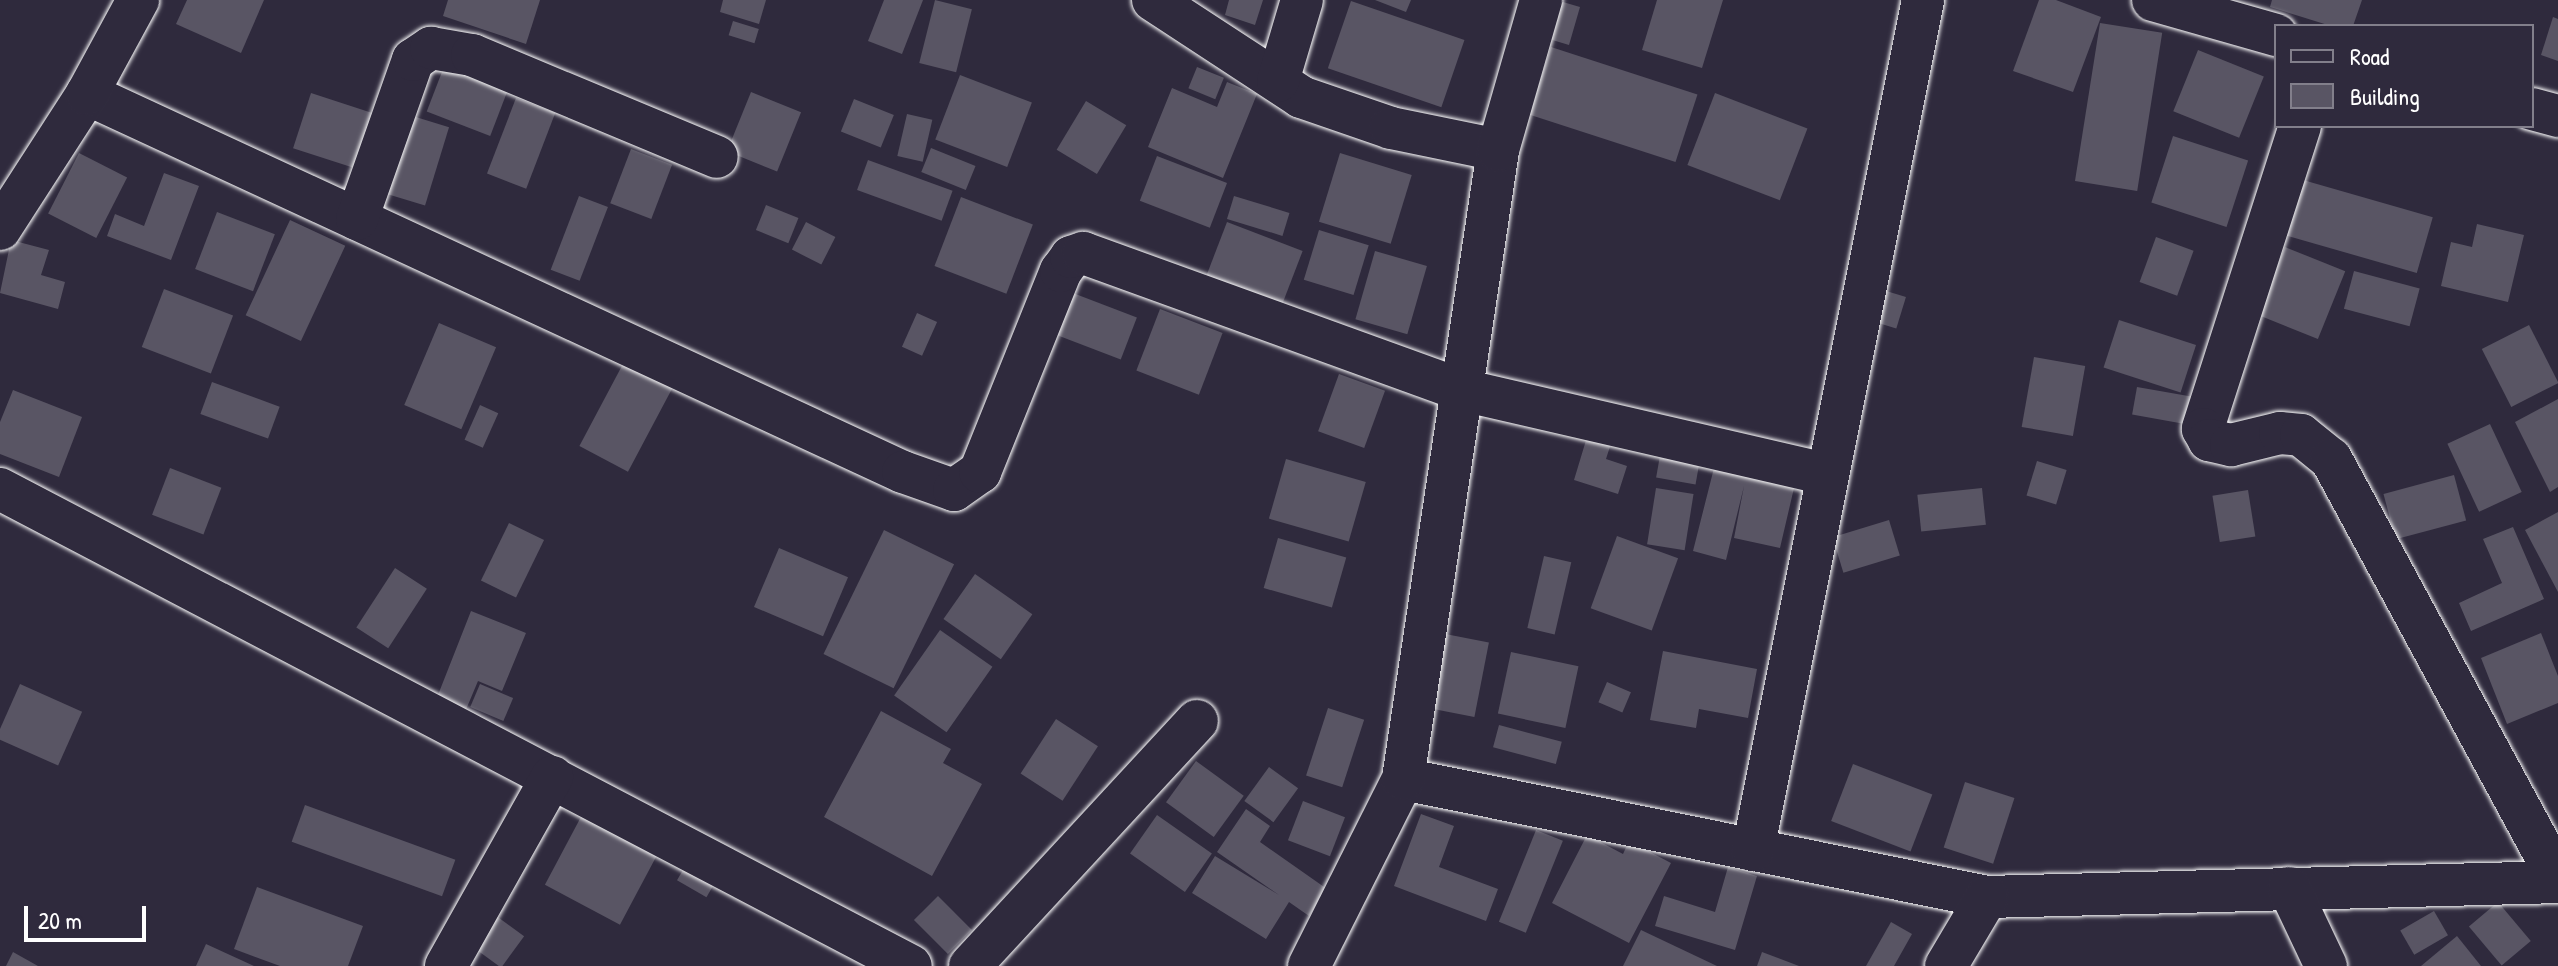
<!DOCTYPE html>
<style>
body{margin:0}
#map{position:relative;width:2558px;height:966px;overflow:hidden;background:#2f2a3d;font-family:"Patrick Hand",sans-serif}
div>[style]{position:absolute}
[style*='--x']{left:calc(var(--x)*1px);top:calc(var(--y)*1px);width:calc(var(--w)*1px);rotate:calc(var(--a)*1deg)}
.building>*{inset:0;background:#595564;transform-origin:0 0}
.roads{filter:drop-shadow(0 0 2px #fff) drop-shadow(0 0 2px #fff)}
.minor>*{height:42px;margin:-21px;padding:0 21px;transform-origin:21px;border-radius:21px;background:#2f2a3d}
span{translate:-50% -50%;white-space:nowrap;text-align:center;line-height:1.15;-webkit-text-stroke:6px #2f2a3d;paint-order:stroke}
.legend{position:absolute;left:2274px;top:24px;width:260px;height:104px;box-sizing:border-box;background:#2f2a3d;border:2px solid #827f8b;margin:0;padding:10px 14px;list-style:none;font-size:24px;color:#fff}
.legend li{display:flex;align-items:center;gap:16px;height:40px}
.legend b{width:40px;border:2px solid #827f8b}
.scale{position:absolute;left:24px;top:906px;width:122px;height:36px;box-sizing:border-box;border:4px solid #fff;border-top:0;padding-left:10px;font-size:24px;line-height:28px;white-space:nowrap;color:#fff;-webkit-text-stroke:6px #2f2a3d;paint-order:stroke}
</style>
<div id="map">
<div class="building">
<i style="clip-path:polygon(187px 0,264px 0,241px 53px,176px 24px)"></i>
<i style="clip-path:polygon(448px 0,540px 0,526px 44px,443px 16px)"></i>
<i style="clip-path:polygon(723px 0,766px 0,759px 24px,720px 12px)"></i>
<i style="clip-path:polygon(884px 0,923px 0,902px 54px,868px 41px)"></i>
<i style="left:935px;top:0;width:38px;height:65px;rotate:14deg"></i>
<i style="clip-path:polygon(1229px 0,1263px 0,1255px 25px,1225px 15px)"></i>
<i style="clip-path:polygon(1375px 0,1411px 0,1406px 12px)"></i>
<i style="clip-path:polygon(1556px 0,1580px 7px,1569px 45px,1539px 36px)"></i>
<i style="clip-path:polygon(1657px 0,1723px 0,1702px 68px,1642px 50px)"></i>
<i style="clip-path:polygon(2039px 0,2056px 0,2101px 17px,2073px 92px,2013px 71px)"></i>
<i style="clip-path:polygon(2272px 0,2362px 0,2353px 26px,2331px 26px,2270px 7px)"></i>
<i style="left:1351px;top:1px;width:120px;height:71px;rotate:19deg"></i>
<i style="clip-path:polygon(2553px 17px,2558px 19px,2558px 61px,2541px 55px)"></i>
<i style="left:733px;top:21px;width:27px;height:15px;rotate:17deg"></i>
<i style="left:2100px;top:23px;width:63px;height:160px;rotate:9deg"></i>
<i style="left:1551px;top:47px;width:154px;height:71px;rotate:18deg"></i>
<i style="left:2198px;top:50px;width:71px;height:66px;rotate:22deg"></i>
<i style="left:445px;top:64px;width:68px;height:51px;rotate:21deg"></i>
<i style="left:1197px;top:67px;width:29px;height:23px;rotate:22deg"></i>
<i style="left:960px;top:75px;width:77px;height:69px;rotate:21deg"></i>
<i style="clip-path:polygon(1227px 82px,1257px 94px,1223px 178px,1148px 147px,1172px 88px,1217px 107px)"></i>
<i style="left:751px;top:92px;width:54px;height:64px;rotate:22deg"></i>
<i style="left:311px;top:93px;width:66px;height:58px;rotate:18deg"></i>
<i style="left:1715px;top:93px;width:99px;height:77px;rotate:21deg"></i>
<i style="left:516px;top:98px;width:42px;height:81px;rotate:21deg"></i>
<i style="left:854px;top:99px;width:43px;height:35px;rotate:22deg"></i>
<i style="left:1086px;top:101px;width:47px;height:57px;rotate:31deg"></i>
<i style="left:406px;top:114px;width:45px;height:82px;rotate:17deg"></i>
<i style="left:907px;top:114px;width:26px;height:43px;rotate:13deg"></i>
<i style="left:2173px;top:136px;width:79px;height:70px;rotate:18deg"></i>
<i style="left:931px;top:148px;width:48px;height:26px;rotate:22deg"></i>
<i style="left:631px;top:149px;width:44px;height:58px;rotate:21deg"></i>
<i style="left:79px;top:153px;width:54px;height:68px;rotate:27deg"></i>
<i style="left:1340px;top:153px;width:75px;height:72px;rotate:17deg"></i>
<i style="left:1157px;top:156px;width:75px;height:48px;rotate:21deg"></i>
<i style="left:868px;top:160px;width:90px;height:32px;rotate:20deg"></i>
<i style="clip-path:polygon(164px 173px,199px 186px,171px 260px,107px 236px,115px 214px,144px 226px)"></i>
<i style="left:2303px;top:180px;width:135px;height:58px;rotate:16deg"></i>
<i style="left:579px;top:196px;width:31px;height:79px;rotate:21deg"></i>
<i style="left:1234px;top:196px;width:58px;height:24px;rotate:17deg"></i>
<i style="left:961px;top:197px;width:77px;height:74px;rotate:21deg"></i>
<i style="left:766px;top:205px;width:35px;height:27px;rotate:22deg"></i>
<i style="left:217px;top:212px;width:62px;height:61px;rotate:21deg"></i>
<i style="left:290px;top:220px;width:61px;height:105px;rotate:25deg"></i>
<i style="left:806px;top:222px;width:33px;height:31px;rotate:27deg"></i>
<i style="left:1227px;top:222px;width:81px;height:65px;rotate:21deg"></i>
<i style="clip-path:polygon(2477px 224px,2524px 235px,2508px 302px,2441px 286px,2451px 242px,2472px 247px)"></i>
<i style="left:1319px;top:230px;width:52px;height:52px;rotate:17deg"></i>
<i style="left:2156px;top:237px;width:40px;height:48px;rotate:20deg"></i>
<i style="clip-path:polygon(11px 240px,49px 250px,41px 275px,65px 282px,58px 309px,0 293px)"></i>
<i style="left:2285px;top:247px;width:65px;height:73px;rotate:22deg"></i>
<i style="left:1375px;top:251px;width:54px;height:71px;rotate:16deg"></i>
<i style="left:2354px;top:271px;width:68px;height:39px;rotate:15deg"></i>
<i style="left:164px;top:289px;width:74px;height:62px;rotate:21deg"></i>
<i style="left:1065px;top:290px;width:77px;height:45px;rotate:21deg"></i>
<i style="left:1883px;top:290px;width:24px;height:33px;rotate:17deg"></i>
<i style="left:1160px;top:309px;width:67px;height:66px;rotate:21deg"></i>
<i style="left:917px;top:313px;width:22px;height:37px;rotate:24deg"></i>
<i style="left:2119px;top:320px;width:81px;height:50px;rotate:18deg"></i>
<i style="left:439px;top:323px;width:62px;height:89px;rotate:23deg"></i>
<i style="left:2529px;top:325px;width:65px;height:53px;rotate:63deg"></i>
<i style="left:2034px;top:357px;width:52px;height:71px;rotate:10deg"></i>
<i style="left:624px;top:362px;width:55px;height:95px;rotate:28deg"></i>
<i style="left:1339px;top:374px;width:49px;height:61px;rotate:20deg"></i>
<i style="left:212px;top:382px;width:72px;height:34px;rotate:20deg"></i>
<i style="left:2137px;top:387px;width:55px;height:28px;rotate:10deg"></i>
<i style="clip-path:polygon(13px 390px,82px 417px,59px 477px,0 454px,0 422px)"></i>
<i style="clip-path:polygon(2558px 399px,2558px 487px,2550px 492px,2515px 422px)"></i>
<i style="left:480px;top:405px;width:20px;height:38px;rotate:24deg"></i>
<i style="left:2490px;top:424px;width:75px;height:47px;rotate:65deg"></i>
<i style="clip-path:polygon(1590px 427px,1614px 434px,1606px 459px,1627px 466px,1618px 494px,1574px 480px)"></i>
<i style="left:1661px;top:450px;width:40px;height:28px;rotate:10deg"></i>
<i style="left:1286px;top:459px;width:83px;height:62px;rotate:16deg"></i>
<i style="left:2037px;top:461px;width:31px;height:36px;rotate:17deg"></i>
<i style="left:170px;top:468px;width:55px;height:50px;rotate:21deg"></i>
<i style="clip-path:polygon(1714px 468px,1794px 488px,1780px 548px,1734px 538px,1744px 486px,1726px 560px,1693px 551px)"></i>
<i style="left:2454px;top:475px;width:47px;height:73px;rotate:75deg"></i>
<i style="left:1656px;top:488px;width:38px;height:57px;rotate:9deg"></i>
<i style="left:1982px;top:488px;width:37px;height:65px;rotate:84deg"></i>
<i style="left:2248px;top:490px;width:47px;height:36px;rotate:81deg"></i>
<i style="clip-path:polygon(2558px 512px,2558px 592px,2525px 530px)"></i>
<i style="left:1889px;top:520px;width:37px;height:59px;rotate:73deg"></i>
<i style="left:509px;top:523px;width:39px;height:64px;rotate:26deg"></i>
<i style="clip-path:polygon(2513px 527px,2544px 599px,2471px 631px,2459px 603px,2502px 583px,2483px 539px)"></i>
<i style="left:884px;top:530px;width:78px;height:138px;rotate:26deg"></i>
<i style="left:1617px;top:536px;width:65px;height:77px;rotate:20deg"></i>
<i style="left:1278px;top:538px;width:71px;height:52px;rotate:16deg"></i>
<i style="left:779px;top:548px;width:75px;height:64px;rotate:23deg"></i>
<i style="left:1544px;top:556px;width:28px;height:74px;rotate:13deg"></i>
<i style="left:395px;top:568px;width:38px;height:71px;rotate:33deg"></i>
<i style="left:975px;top:574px;width:70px;height:55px;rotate:35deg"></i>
<i style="clip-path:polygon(471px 611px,526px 633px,502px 691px,478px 681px,465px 712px,436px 700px)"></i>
<i style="left:940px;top:630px;width:64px;height:80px;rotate:35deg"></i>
<i style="left:1430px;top:631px;width:60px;height:76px;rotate:11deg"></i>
<i style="clip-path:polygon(2541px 633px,2558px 676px,2558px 703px,2507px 724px,2481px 658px)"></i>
<i style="clip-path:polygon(1663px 651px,1757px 669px,1748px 718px,1699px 709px,1696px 728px,1650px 720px)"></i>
<i style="left:1511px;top:652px;width:69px;height:63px;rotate:12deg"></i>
<i style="left:1607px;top:682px;width:26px;height:22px;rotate:23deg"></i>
<i style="left:20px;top:684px;width:68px;height:59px;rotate:24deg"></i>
<i style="left:480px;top:684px;width:36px;height:25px;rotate:23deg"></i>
<i style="left:1328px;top:708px;width:38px;height:71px;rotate:18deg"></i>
<i style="clip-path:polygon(881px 711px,951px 749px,943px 763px,982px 784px,932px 876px,824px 817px)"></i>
<i style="left:1056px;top:719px;width:50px;height:65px;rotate:33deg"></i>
<i style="left:1499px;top:725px;width:65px;height:23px;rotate:15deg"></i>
<i style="left:1196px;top:761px;width:59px;height:51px;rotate:36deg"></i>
<i style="left:1853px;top:764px;width:85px;height:61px;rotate:21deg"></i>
<i style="left:1269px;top:767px;width:36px;height:42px;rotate:36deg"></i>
<i style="left:1965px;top:782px;width:52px;height:69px;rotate:18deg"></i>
<i style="left:1303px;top:801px;width:45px;height:42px;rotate:21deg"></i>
<i style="left:305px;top:805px;width:160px;height:39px;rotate:20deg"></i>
<i style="clip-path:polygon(1246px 809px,1270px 826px,1260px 842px,1327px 889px,1309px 916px,1289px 902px,1266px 939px,1192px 893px,1215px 856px,1279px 895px,1217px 852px)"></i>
<i style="clip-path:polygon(1421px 814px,1454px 826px,1439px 867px,1498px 889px,1486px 921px,1394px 886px)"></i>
<i style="left:582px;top:815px;width:85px;height:79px;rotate:28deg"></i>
<i style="left:1157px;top:815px;width:67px;height:47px;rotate:35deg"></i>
<i style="left:1536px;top:830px;width:29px;height:99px;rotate:22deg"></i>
<i style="clip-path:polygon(1587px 835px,1623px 854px,1629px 841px,1671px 863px,1629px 943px,1552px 903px)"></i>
<i style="left:687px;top:863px;width:34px;height:20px;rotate:30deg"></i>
<i style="clip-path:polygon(1728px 867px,1757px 876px,1735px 950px,1655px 926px,1664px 896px,1715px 912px)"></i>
<i style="clip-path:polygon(257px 887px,363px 926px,348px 966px,280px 966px,234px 949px)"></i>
<i style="left:938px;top:896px;width:48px;height:34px;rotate:45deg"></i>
<i style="left:2498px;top:902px;width:51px;height:38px;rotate:50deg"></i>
<i style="left:2434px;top:911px;width:28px;height:39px;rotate:60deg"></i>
<i style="left:495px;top:915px;width:36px;height:39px;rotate:36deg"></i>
<i style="clip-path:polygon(1891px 922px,1912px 934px,1894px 966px,1866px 966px)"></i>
<i style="clip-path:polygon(1641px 930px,1717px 966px,1623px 966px)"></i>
<i style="clip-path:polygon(2457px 936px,2481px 966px,2421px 966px)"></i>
<i style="clip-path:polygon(206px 944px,254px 966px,196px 966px)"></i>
<i style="clip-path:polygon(13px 952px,38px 966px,6px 966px)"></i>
<i style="clip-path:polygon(1762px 952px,1799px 966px,1757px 966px)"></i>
</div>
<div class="roads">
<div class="minor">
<i style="--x:1153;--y:0;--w:177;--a:33.2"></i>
<i style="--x:1301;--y:97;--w:95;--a:19"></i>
<i style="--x:1391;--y:128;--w:109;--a:11.6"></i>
<i style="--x:2153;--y:0;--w:128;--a:15.9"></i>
<i style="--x:1278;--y:81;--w:84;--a:-73.5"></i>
<i style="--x:87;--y:94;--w:899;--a:24.86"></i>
<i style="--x:903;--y:472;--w:54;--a:19.4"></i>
<i style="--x:954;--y:490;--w:32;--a:-35"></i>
<i style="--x:980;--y:472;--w:217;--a:-68.1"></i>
<i style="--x:1061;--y:271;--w:17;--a:-54"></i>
<i style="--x:1071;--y:257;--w:13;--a:-18"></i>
<i style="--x:1083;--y:253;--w:403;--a:19.9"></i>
<i style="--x:1462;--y:390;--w:373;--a:13"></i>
<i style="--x:2532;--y:109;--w:27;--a:15"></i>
<i style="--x:2300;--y:126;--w:318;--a:107.8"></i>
<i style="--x:2203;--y:429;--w:13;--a:61"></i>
<i style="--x:2209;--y:440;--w:23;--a:13"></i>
<i style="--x:2231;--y:445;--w:50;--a:-13.8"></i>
<i style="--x:2280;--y:433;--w:21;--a:5"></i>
<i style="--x:2301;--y:435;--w:38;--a:39"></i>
<i style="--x:2331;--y:459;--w:477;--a:61.6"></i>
<i style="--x:357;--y:219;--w:169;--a:-70.6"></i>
<i style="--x:413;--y:60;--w:22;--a:-34"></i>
<i style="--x:431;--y:48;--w:42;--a:9.7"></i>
<i style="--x:472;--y:55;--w:265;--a:22.6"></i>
<i style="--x:0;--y:229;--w:161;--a:-57.2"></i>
<i style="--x:87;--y:94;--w:107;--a:-61.5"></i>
<i style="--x:0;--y:489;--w:1028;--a:27.64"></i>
<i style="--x:1403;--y:779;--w:596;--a:11.42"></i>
<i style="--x:1987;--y:897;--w:571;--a:-1.5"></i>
<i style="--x:1753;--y:850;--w:867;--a:-78.69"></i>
<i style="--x:2289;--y:888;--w:86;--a:64.6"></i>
<i style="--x:446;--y:966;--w:217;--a:-60.7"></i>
<i style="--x:970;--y:966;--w:334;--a:-47.2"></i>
<i style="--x:1309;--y:966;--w:209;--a:-63.3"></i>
<i style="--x:1403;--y:779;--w:636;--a:-81.41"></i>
<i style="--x:1498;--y:150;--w:156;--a:-74"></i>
<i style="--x:1946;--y:966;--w:80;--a:-59.3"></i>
</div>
</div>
<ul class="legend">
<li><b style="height:10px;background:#2f2a3d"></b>Road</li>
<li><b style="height:22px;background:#595564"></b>Building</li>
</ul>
<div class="scale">20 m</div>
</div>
